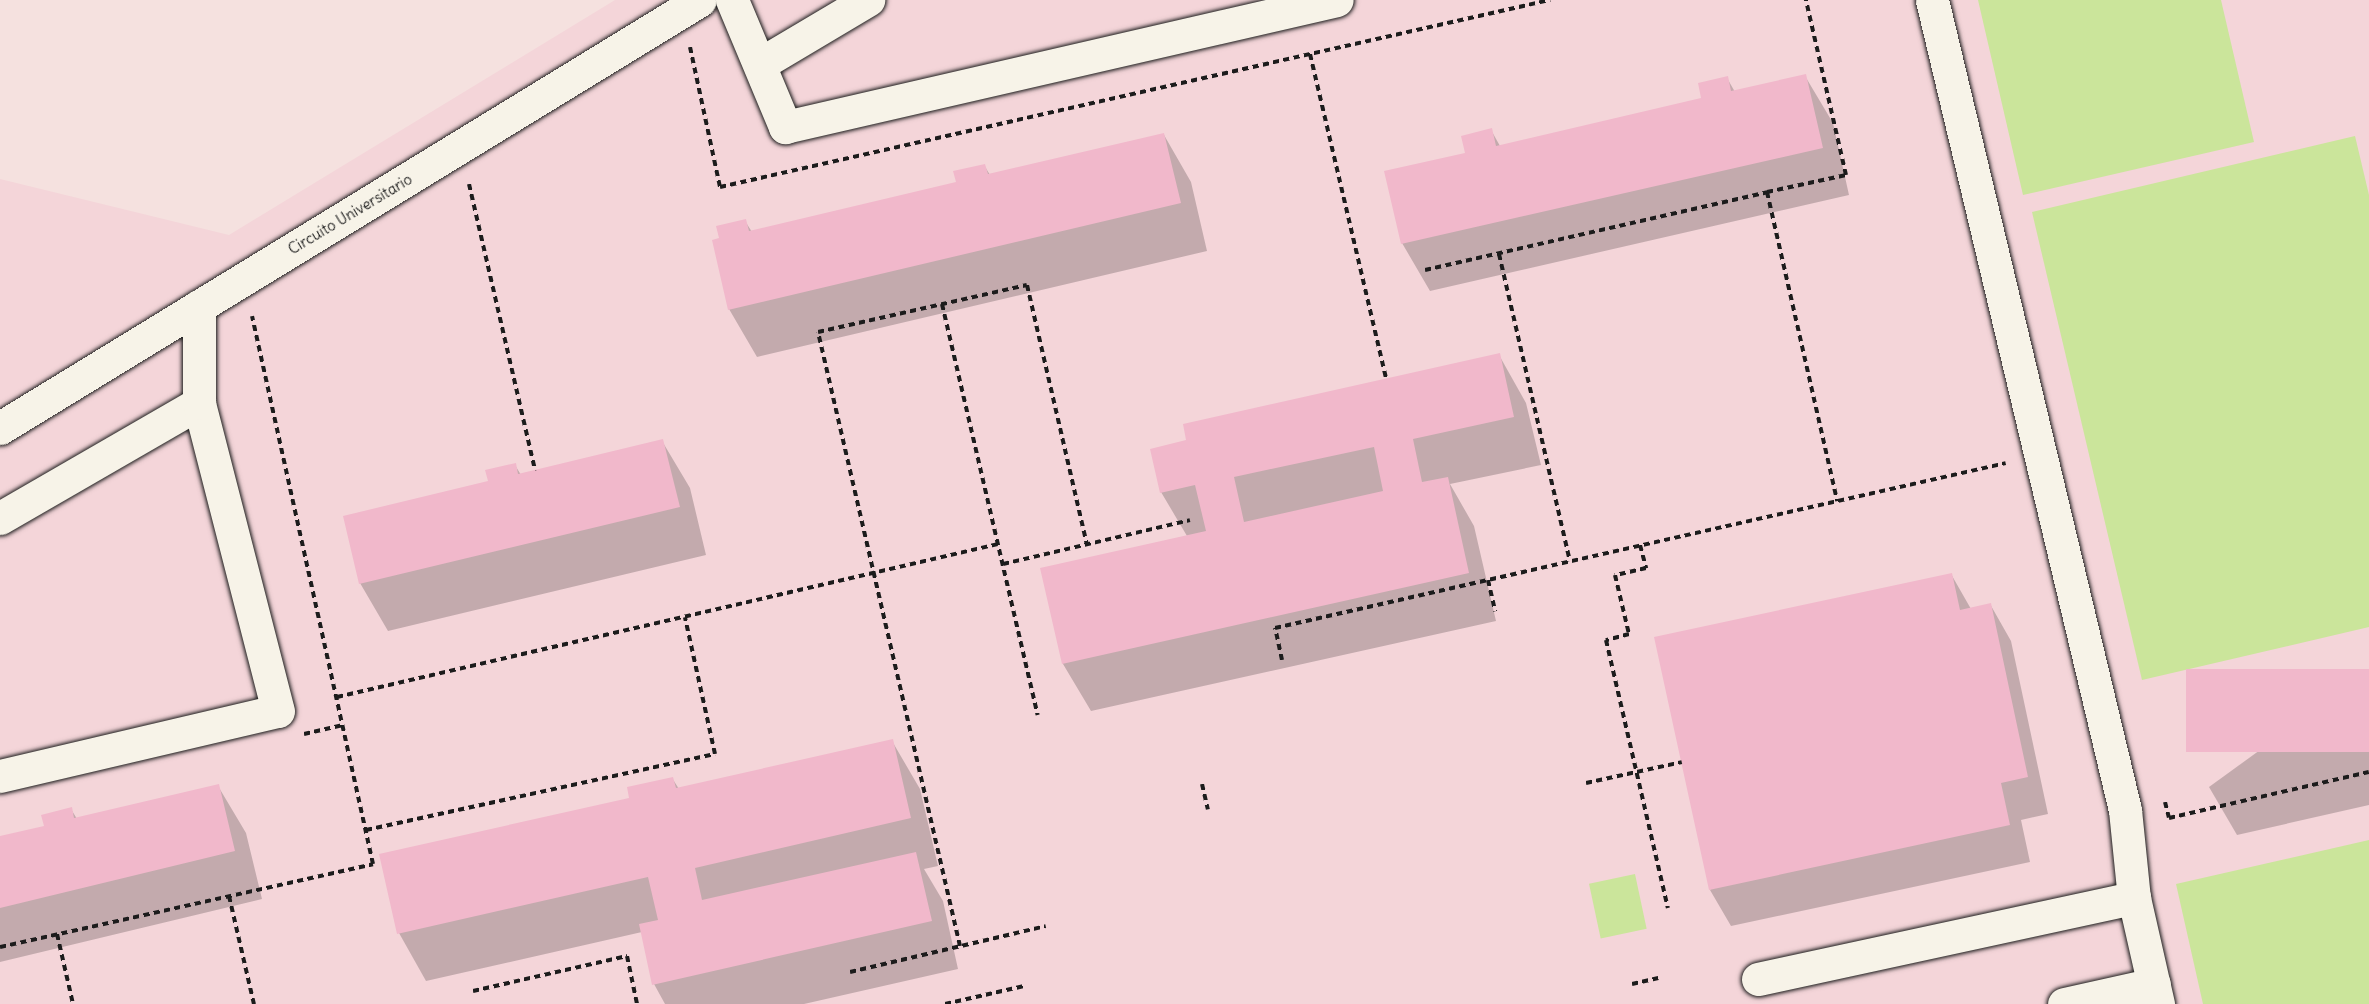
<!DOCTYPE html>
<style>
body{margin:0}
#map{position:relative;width:2369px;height:1004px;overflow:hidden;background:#f5e1df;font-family:Delius,sans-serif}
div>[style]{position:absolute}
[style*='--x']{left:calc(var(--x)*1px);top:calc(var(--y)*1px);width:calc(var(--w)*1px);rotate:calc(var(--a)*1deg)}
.built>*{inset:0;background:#f4d5d9}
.green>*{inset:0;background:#cbe59b;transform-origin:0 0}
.shadow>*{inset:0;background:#0003}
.building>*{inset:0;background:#f1b8cb;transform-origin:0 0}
.path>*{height:4px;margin-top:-2px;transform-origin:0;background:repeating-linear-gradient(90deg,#1c1c1c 0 6px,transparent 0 10.5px)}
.roads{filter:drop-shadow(0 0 2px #1c1c1c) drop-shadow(0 0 2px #1c1c1c)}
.minor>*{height:33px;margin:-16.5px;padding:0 16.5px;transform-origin:16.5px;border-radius:16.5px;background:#f7f3e8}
.path-bridge>*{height:4px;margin-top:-2px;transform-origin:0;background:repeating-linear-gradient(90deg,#1c1c1c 0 6px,transparent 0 10.5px)}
span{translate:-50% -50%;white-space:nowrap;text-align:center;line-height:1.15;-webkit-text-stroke:5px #f7f3e8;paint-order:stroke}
.street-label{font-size:15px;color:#1c1c1c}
</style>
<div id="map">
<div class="built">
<i style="clip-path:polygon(615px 0,2369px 0,2369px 1004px,0 1004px,0 179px,229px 235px)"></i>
</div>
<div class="green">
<i style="clip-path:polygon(1978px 0,2221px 0,2254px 142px,2023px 195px)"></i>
<i style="clip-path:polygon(2355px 136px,2369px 195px,2369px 627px,2142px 680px,2032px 212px)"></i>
<i style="clip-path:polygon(2369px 840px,2369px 1004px,2203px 1004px,2176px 884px)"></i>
<i style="left:1635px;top:874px;width:56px;height:47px;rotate:78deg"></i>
</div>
<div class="shadow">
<i style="clip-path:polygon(1805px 76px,1833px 123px,1849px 195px,1430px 291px,1402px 243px,1466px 154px,1491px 130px,1500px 146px,1702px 100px,1727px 78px,1735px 92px)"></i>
<i style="clip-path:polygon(1164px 135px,1191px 182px,1207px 251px,757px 357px,729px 309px,721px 239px,745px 221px,752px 232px,958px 183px,984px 165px,990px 175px)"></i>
<i style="clip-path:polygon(1499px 355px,1526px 403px,1541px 465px,1450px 484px,1474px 526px,1496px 621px,1091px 711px,1063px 664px,1042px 569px,1187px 536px,1161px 492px)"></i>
<i style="clip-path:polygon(662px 441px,690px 488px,706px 555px,388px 631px,360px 583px,515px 465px,521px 475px)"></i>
<i style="clip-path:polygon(1951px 574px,1971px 609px,1990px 604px,2011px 641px,2048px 814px,2021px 820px,2030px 862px,1731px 926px,1710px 890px)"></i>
<i style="clip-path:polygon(2369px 671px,2369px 805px,2237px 835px,2209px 787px)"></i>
<i style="clip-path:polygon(892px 741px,920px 789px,938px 866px,924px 869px,943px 901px,958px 969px,804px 1004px,665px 1004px,654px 984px,642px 932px,426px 981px,399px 933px,672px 778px,679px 789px)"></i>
<i style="clip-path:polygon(218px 786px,246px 833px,262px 899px,0 962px,0 838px,46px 827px,71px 809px,77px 819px)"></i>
</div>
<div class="building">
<i style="clip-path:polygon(1806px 74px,1823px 148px,1401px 244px,1384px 171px,1465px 153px,1461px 136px,1492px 128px,1496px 146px,1701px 98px,1698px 83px,1728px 76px,1731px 91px)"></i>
<i style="clip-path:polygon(1164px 133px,1181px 203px,728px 310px,712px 240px,719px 238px,716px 226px,746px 219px,749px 231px,956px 182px,953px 171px,985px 164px,988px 174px)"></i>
<i style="clip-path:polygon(evenodd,1500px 353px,1514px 417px,1413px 439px,1422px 482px,1448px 477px,1469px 573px,1062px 664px,1040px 568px,1206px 531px,1195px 485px,1160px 493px,1150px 449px,1186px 440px,1183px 424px,1500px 353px,1374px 447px,1383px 491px,1244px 522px,1234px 477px,1374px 447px)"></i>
<i style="clip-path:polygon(663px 439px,680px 507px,359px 584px,343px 516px,488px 481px,485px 470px,516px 463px,518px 474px)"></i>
<i style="clip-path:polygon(1952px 573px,1960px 610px,1991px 603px,2028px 777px,2001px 783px,2010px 825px,1709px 890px,1654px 637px)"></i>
<i style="left:2369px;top:669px;width:83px;height:183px;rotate:90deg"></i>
<i style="clip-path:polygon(893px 739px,911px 818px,695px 868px,702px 900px,916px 852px,932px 921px,652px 985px,639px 924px,658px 920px,648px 877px,397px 934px,379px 854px,629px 798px,627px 787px,673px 777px,676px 788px)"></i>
<i style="clip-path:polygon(219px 784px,235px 851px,0 908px,0 836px,44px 826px,41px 815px,72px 807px,74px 818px)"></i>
</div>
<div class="path">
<i style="--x:690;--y:47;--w:143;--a:77.9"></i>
<i style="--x:720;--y:187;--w:851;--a:-12.7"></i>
<i style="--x:1310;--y:54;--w:334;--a:76.8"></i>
<i style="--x:469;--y:184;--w:294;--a:77"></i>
<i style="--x:1767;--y:192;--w:81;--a:-12.1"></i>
<i style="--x:1846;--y:175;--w:180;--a:-102.9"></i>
<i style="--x:1499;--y:254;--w:315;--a:77"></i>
<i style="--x:1425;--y:270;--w:351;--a:-12.8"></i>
<i style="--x:1767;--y:192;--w:317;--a:77.2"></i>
<i style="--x:942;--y:304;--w:422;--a:76.9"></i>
<i style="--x:1640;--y:545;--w:24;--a:75"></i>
<i style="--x:1646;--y:568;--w:32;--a:167"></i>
<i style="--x:1615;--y:575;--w:61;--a:76.7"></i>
<i style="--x:1629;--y:634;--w:24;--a:165"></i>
<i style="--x:1606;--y:640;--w:275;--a:77"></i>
<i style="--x:1003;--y:564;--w:192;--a:-13.2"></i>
<i style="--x:1488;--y:580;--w:32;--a:77"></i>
<i style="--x:1282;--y:660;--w:33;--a:-102"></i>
<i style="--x:1275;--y:628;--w:749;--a:-12.72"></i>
<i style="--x:337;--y:697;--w:678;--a:-13.03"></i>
<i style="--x:304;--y:734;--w:39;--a:-13"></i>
<i style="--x:1202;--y:784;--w:26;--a:77"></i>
<i style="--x:2165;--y:802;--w:16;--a:76"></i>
<i style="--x:2169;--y:818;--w:205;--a:-13"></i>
<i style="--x:366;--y:830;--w:357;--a:-12.3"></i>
<i style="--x:715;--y:754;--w:140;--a:-102.4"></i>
<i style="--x:229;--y:896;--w:111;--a:77"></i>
<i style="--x:57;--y:934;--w:72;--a:77.1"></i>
<i style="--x:960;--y:946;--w:630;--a:-103.02"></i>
<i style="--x:818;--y:332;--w:214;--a:-12.7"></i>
<i style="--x:1027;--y:285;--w:266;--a:77"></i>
<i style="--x:0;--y:947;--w:382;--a:-12.5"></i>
<i style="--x:373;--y:864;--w:561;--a:-102.45"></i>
<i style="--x:850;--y:972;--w:201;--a:-13.2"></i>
<i style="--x:1632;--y:984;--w:27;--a:-13"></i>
<i style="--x:473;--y:991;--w:158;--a:-12.8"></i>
<i style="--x:627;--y:956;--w:49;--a:78.2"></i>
<i style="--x:945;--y:1004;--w:81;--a:-12.8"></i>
</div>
<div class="roads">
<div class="minor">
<i style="--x:732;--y:0;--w:138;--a:67.3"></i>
<i style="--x:785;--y:127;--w:566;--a:-12.96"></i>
<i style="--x:1932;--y:0;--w:833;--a:76.6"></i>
<i style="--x:2125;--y:810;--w:88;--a:84.2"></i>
<i style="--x:2134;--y:898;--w:109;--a:77.2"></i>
<i style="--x:760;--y:64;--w:126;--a:-30.7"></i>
<i style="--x:0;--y:428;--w:820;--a:-31.44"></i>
<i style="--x:0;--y:518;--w:230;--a:-30"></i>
<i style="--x:0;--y:776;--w:285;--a:-13.2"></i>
<i style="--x:278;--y:711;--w:318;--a:-104.4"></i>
<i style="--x:199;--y:403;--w:97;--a:-90"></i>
<i style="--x:1758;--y:979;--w:385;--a:-12.2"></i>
<i style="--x:2064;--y:1004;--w:92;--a:-12.5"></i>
</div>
</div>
<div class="path-bridge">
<i style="--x:1586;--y:783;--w:98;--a:-12.3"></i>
</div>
<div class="street-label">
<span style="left:350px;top:214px;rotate:-31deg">Circuito Universitario</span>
</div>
</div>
